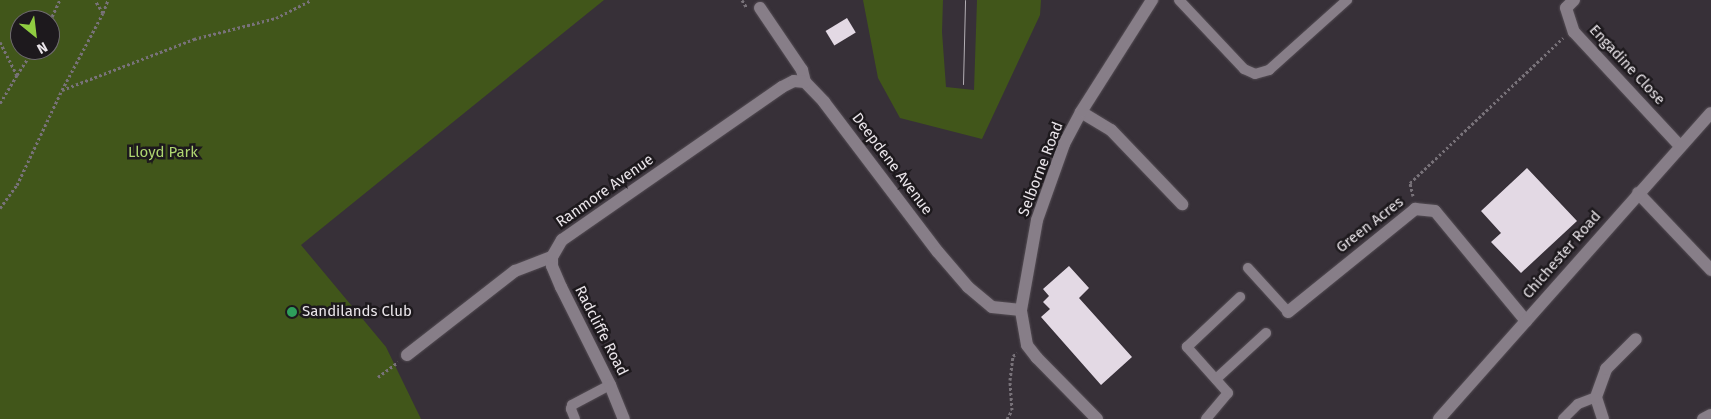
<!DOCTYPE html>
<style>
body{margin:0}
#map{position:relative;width:1711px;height:419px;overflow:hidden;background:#373038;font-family:"Fira Sans",sans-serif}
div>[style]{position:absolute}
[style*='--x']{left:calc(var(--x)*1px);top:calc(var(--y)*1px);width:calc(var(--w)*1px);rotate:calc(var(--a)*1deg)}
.green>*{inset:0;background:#41561a}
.building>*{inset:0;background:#e3d9e4;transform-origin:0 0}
.path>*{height:3px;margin-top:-1.5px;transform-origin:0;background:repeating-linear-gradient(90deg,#787279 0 2.5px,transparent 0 5px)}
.roads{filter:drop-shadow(0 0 1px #544d54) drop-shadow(0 0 1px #544d54)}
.service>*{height:10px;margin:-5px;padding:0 5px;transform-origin:5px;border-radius:5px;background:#877e88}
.minor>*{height:12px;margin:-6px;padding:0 6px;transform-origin:6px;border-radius:6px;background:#877e88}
.tram>*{height:1px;margin:-0.5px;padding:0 0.5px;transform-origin:0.5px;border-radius:0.5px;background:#b4afb5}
.dots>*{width:14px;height:14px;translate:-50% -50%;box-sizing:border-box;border:2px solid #1d191d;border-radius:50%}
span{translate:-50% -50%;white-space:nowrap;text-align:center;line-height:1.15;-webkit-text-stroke:5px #1d191d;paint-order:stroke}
.street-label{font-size:15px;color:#eae5ea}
.park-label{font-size:15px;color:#aed570}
.poi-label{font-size:15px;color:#eae5ea}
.left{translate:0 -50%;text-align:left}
.north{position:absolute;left:10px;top:10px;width:50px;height:50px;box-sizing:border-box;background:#1d191d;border:1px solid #6f6b6f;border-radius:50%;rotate:151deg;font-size:14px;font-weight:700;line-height:20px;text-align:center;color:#eae5ea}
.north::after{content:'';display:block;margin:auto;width:18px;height:22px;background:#90cd41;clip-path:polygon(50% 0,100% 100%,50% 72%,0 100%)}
</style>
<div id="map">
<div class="green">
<i style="clip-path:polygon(evenodd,0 0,604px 0,301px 245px,386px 347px,421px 419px,0 419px,0 0,20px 20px,50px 20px,50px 50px,20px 50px,20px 20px)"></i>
<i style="clip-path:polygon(863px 0,943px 0,942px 32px,946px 87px,974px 90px,977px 0,1041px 0,1040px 15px,982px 139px,900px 118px,878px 78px)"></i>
</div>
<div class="building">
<i style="left:847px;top:18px;width:17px;height:25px;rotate:59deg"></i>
<i style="clip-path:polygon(1527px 168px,1577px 221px,1521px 273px,1491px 242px,1501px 233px,1481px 211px)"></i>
<i style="clip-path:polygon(1069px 266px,1089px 288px,1079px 298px,1132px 357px,1101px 385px,1041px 317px,1050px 309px,1043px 302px,1049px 296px,1043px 289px)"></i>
</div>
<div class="path">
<i style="--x:742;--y:0;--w:9;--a:58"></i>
<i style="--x:103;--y:13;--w:14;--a:-69"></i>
<i style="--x:50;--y:21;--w:23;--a:-65"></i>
<i style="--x:0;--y:42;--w:37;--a:63"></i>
<i style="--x:17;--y:75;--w:33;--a:121"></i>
<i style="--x:17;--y:75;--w:30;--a:-57"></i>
<i style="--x:62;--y:90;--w:142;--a:-21.1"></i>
<i style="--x:194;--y:39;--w:85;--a:-14.4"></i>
<i style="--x:276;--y:18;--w:39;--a:-27"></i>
<i style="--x:1413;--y:196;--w:13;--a:-103"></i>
<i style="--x:1410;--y:183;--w:211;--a:-43.5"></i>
<i style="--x:0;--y:208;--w:29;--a:-54"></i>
<i style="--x:17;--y:185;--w:105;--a:-64.7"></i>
<i style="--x:62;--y:90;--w:87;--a:-62"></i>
<i style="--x:103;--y:13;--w:15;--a:-122"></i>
<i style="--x:378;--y:377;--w:25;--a:-37"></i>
<i style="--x:1007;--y:419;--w:10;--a:-61"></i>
<i style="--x:1012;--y:410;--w:30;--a:-94"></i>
<i style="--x:1010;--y:380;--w:24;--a:-83"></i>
<i style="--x:1013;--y:356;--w:5;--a:-37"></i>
</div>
<div class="roads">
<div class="service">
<i style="--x:1179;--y:0;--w:95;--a:46.7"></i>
<i style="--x:1244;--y:69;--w:12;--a:24"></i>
<i style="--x:1255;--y:74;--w:15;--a:-16"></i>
<i style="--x:1269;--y:70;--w:105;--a:-41.9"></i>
<i style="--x:1248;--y:268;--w:59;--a:47.7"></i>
<i style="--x:1216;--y:379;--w:68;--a:-42.6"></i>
<i style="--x:575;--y:419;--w:11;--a:-112"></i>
<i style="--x:571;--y:409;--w:4;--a:-76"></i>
<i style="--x:572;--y:405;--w:43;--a:-27.8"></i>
<i style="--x:1206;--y:419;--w:34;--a:-50"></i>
<i style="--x:1228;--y:393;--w:62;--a:-131.7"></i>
<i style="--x:1187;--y:347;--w:73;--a:-43.3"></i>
<i style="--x:1563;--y:419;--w:21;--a:-45"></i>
<i style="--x:1578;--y:404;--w:19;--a:-21"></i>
</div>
<div class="minor">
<i style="--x:1574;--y:0;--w:11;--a:135"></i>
<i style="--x:1566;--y:8;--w:25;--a:72"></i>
<i style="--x:1574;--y:32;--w:156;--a:47.1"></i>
<i style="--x:760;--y:8;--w:75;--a:55.9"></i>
<i style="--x:802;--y:70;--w:12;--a:76"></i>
<i style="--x:805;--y:82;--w:28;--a:46"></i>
<i style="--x:824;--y:102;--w:188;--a:52.8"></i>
<i style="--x:938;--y:252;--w:46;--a:49.4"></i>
<i style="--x:968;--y:287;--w:31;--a:40"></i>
<i style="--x:992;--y:307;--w:29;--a:6"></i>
<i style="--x:1081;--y:112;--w:35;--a:31"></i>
<i style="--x:1111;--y:130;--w:103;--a:46.2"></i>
<i style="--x:1638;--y:193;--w:106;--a:46.5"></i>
<i style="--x:552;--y:257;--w:9;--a:90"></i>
<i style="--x:552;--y:266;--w:23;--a:67"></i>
<i style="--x:561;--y:287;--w:110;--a:63.4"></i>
<i style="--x:610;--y:385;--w:37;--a:68"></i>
<i style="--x:1288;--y:312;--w:164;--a:-39"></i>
<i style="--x:1415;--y:209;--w:20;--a:6"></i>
<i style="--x:1435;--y:211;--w:143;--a:50.4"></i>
<i style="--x:407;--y:355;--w:137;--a:-37.9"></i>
<i style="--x:515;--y:271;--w:40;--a:-21"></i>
<i style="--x:552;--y:257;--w:20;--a:-60"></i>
<i style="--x:562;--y:240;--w:268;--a:-34.8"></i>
<i style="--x:782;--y:87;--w:13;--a:-27"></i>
<i style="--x:794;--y:81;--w:11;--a:5"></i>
<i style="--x:1097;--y:419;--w:86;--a:-134.5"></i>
<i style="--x:1037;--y:358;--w:16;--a:-128"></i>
<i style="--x:1027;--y:345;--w:36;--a:-100"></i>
<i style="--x:1021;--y:310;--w:91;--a:-79.9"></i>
<i style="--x:1037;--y:220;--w:81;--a:-70.4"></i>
<i style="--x:1064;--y:144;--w:36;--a:-62"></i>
<i style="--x:1081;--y:112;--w:133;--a:-57.6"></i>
<i style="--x:1439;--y:419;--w:409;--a:-48.4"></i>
<i style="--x:1603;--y:419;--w:23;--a:-108"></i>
<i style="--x:1596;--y:397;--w:30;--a:-70"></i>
<i style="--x:1606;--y:369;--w:42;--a:-45"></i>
<i style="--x:1703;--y:419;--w:9;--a:-27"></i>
</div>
</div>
<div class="tram">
<i style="--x:963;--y:84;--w:84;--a:-88.6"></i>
</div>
<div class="dots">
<i style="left:292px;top:312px;background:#2e9e5b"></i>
</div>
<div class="street-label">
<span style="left:1627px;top:65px;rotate:47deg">Engadine Close</span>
<span style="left:892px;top:164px;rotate:53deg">Deepdene Avenue</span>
<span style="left:1041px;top:169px;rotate:-69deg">Selborne Road</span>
<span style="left:605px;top:191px;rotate:-35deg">Ranmore Avenue</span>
<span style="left:1370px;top:225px;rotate:-38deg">Green Acres</span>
<span style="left:1562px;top:255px;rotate:-49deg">Chichester Road</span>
<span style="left:601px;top:331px;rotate:63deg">Radcliffe Road</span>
</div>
<div class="park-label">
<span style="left:163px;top:153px">Lloyd Park</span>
</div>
<div class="poi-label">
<span class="left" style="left:302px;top:312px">Sandilands Club</span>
</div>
<div class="north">N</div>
</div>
